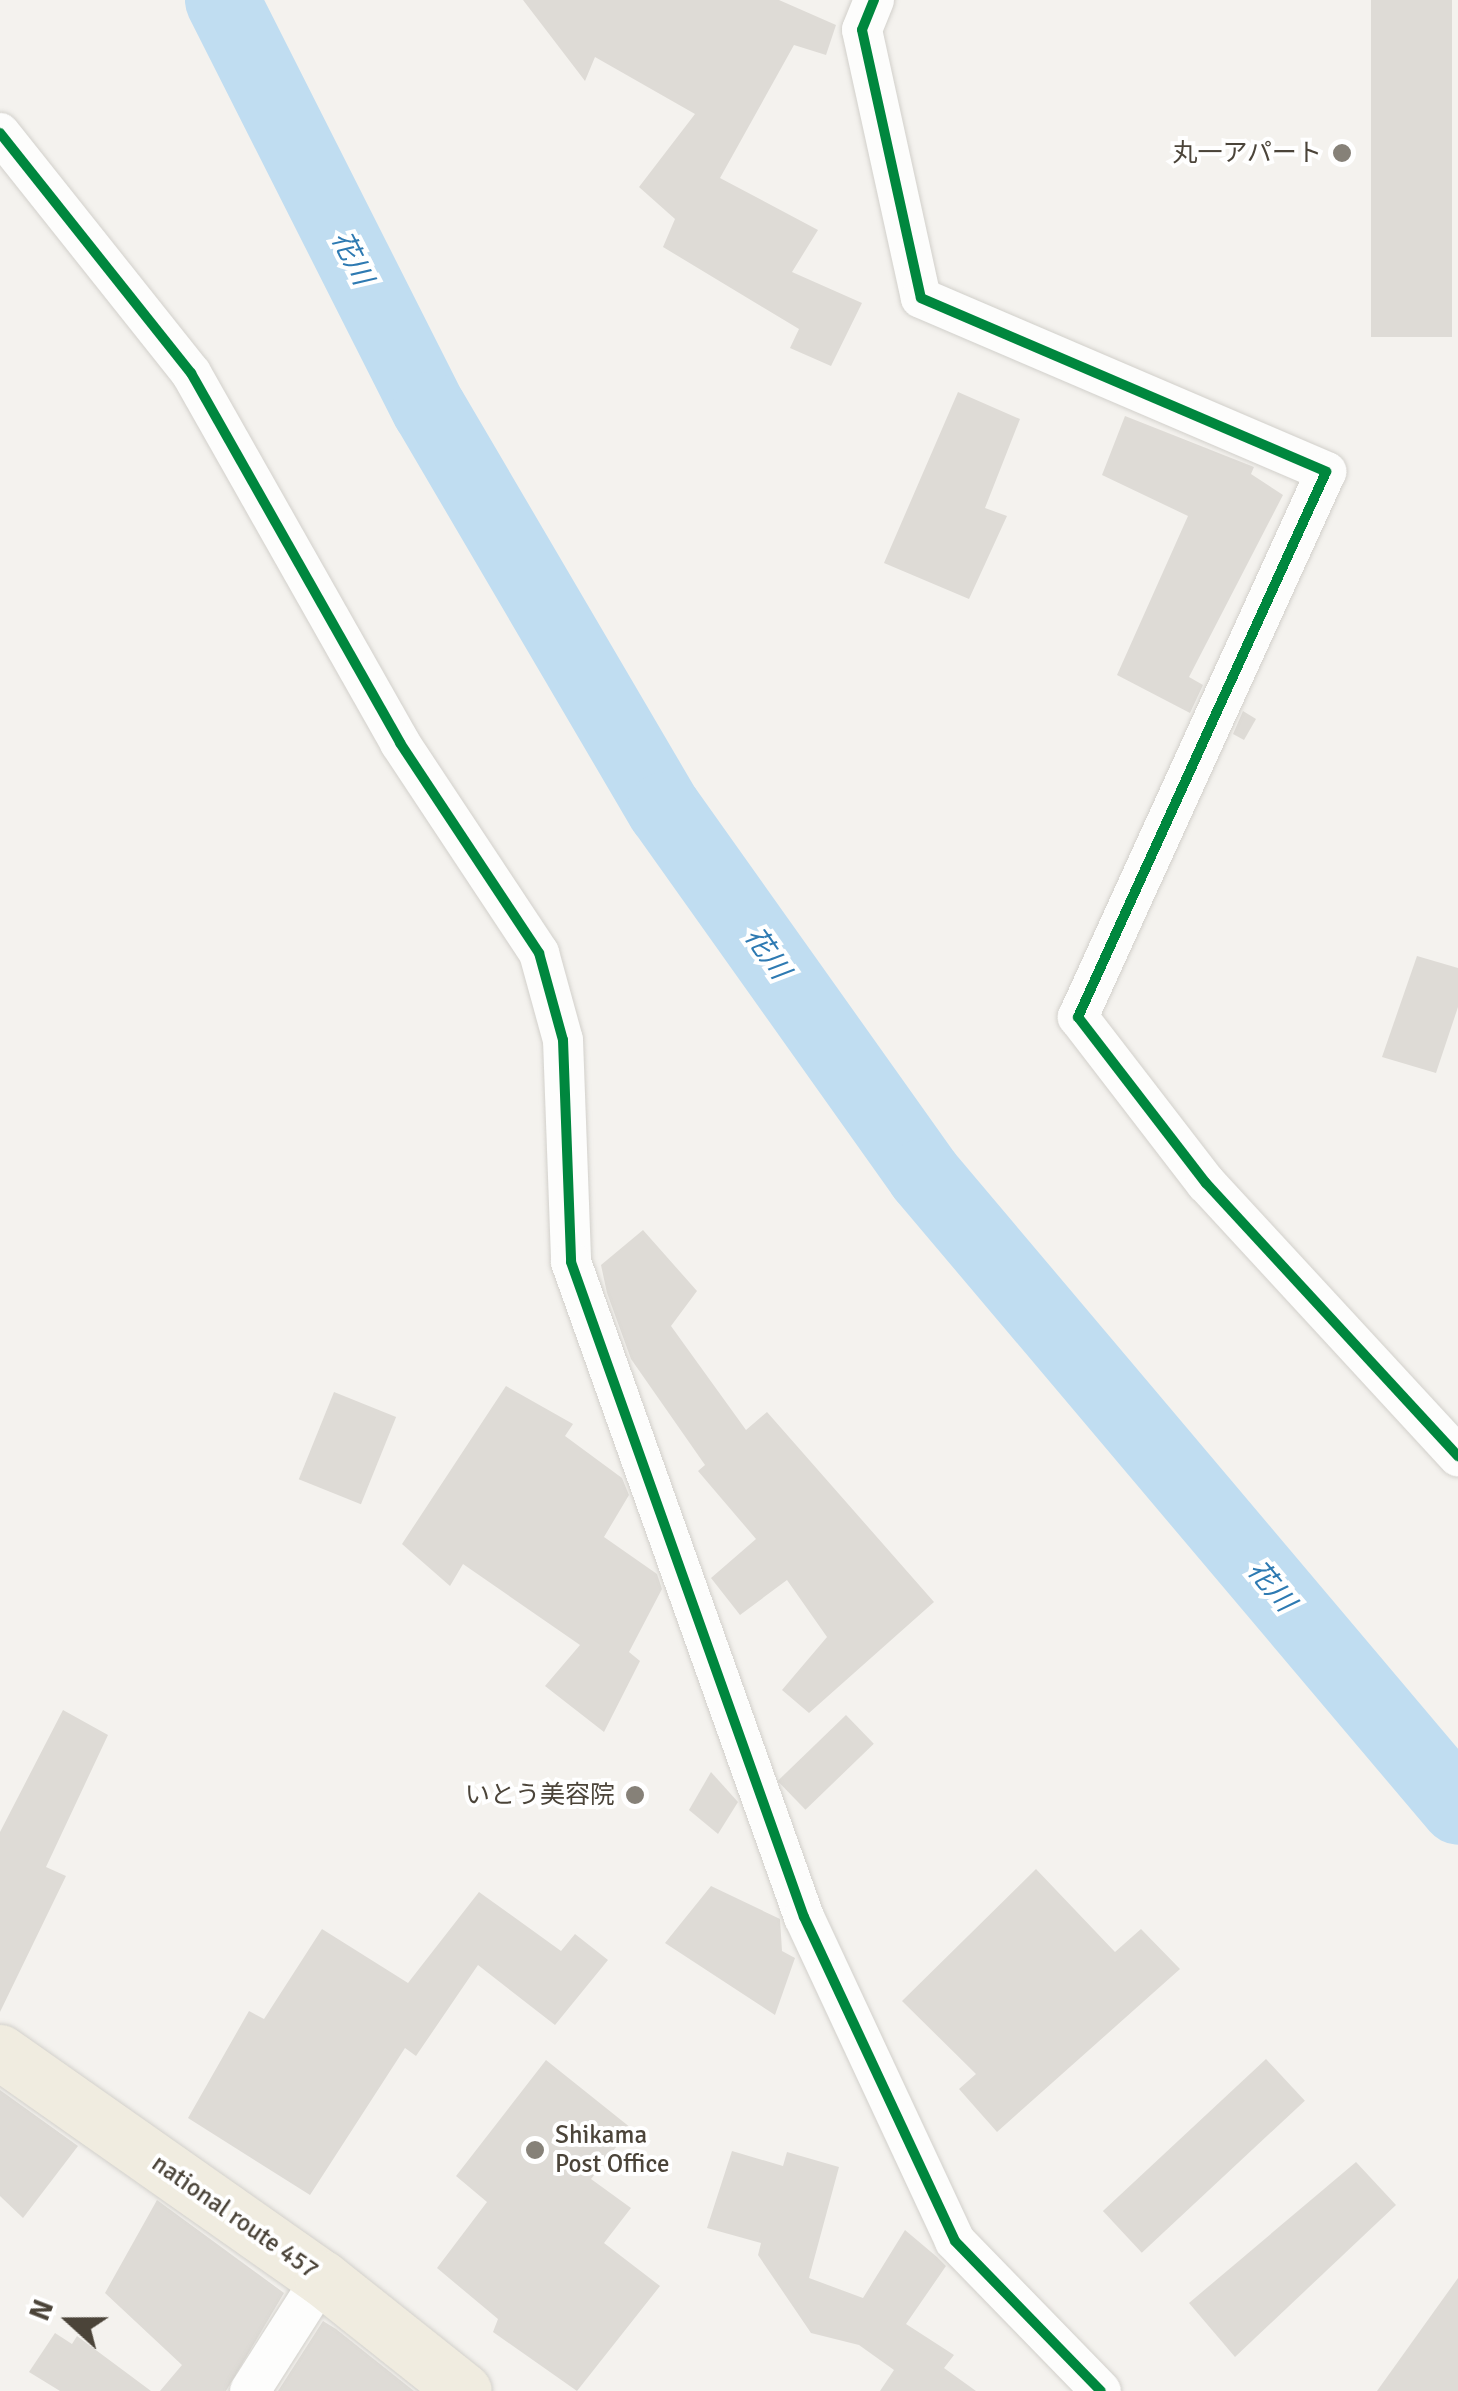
<!DOCTYPE html>
<meta charset="utf-8">
<style>
body{margin:0}
#map{position:relative;width:1458px;height:2391px;overflow:hidden;background:#f4f2ee;font-family:Signika,"Noto Sans JP",sans-serif}
div>[style]{position:absolute}
[style*='--x']{left:calc(var(--x)*1px);top:calc(var(--y)*1px);width:calc(var(--w)*1px);rotate:calc(var(--a)*1deg)}
.river>*{height:75px;margin:-37.5px;padding:0 37.5px;transform-origin:37.5px;border-radius:37.5px;background:#c0ddf1}
.building>*{inset:0;background:#dedbd6;transform-origin:0 0}
.roads{filter:drop-shadow(0 0 2px #d2d0cb) drop-shadow(0 0 2px #d2d0cb)}
.minor>*{height:40px;margin:-20px;padding:0 20px;transform-origin:20px;border-radius:20px;background:#fdfdfc}
.trunk>*{height:55px;margin:-27.5px;padding:0 27.5px;transform-origin:27.5px;border-radius:27.5px;background:#f0ece0}
.cycleway>*{height:10px;margin:-5px;padding:0 5px;transform-origin:5px;border-radius:5px;background:#00873e}
.dots>*{width:28px;height:28px;translate:-50% -50%;box-sizing:border-box;border:5px solid #fff;border-radius:50%}
span{translate:-50% -50%;white-space:nowrap;text-align:center;line-height:1.15;-webkit-text-stroke:8px #fff;paint-order:stroke}
.poi-label{font-size:25px;color:#4b4439}
.right{translate:-100% -50%;text-align:right}
.left{translate:0 -50%;text-align:left}
.street-label{font-size:25px;color:#4b4439}
.water-label{font-size:28px;color:#2e7ab2;font-style:italic}
.north{position:absolute;left:20px;top:2271px;width:100px;height:100px;-webkit-text-stroke:8px #fff;paint-order:stroke;rotate:291deg;font-size:28px;font-weight:700;line-height:40px;text-align:center;color:#4b4439}
.north::after{content:'';display:block;margin:auto;width:35px;height:45px;background:#4b4439;clip-path:polygon(50% 0,100% 100%,50% 72%,0 100%)}
</style>
<div id="map">
<div class="river">
<i style="--x:222;--y:0;--w:458;--a:63.2"></i>
<i style="--x:429;--y:409;--w:464;--a:59.6"></i>
<i style="--x:664;--y:809;--w:449;--a:54.6"></i>
<i style="--x:924;--y:1175;--w:827;--a:49.8"></i>
</div>
<div class="building">
<i style="clip-path:polygon(523px 0,779px 0,836px 25px,826px 55px,794px 45px,720px 178px,818px 230px,792px 272px,862px 303px,831px 366px,790px 348px,799px 329px,663px 247px,675px 219px,639px 187px,695px 114px,595px 57px,585px 81px)"></i>
<i style="left:1371px;top:0;width:81px;height:337px"></i>
<i style="clip-path:polygon(958px 392px,1020px 419px,985px 508px,1007px 516px,969px 599px,884px 563px)"></i>
<i style="clip-path:polygon(1125px 416px,1254px 467px,1251px 474px,1283px 495px,1189px 677px,1203px 685px,1190px 713px,1117px 675px,1188px 516px,1102px 475px)"></i>
<i style="clip-path:polygon(1243px 711px,1256px 719px,1244px 740px,1233px 734px)"></i>
<i style="clip-path:polygon(1417px 956px,1458px 968px,1458px 1007px,1436px 1073px,1382px 1057px)"></i>
<i style="clip-path:polygon(643px 1230px,697px 1291px,671px 1326px,746px 1430px,767px 1412px,934px 1602px,809px 1713px,782px 1690px,827px 1637px,787px 1580px,740px 1615px,711px 1578px,756px 1539px,698px 1471px,705px 1465px,631px 1359px,607px 1293px,601px 1265px)"></i>
<i style="clip-path:polygon(506px 1386px,573px 1424px,565px 1436px,622px 1478px,629px 1495px,604px 1537px,657px 1574px,662px 1589px,629px 1652px,640px 1661px,604px 1732px,545px 1686px,580px 1645px,463px 1564px,450px 1586px,402px 1544px)"></i>
<i style="left:334px;top:1392px;width:67px;height:94px;rotate:22deg"></i>
<i style="clip-path:polygon(63px 1710px,108px 1735px,46px 1867px,66px 1876px,0 2012px,0 1832px)"></i>
<i style="left:846px;top:1715px;width:40px;height:95px;rotate:46deg"></i>
<i style="clip-path:polygon(711px 1772px,738px 1802px,718px 1834px,689px 1810px)"></i>
<i style="clip-path:polygon(1036px 1869px,1115px 1952px,1141px 1929px,1180px 1969px,997px 2132px,959px 2089px,976px 2074px,902px 2001px)"></i>
<i style="clip-path:polygon(711px 1886px,780px 1919px,782px 1951px,795px 1958px,775px 2015px,665px 1943px)"></i>
<i style="clip-path:polygon(479px 1892px,561px 1951px,575px 1934px,608px 1960px,555px 2025px,478px 1965px,416px 2056px,405px 2048px,310px 2195px,188px 2118px,249px 2011px,264px 2019px,322px 1929px,408px 1983px)"></i>
<i style="left:1266px;top:2059px;width:57px;height:223px;rotate:47deg"></i>
<i style="clip-path:polygon(546px 2060px,631px 2128px,591px 2179px,631px 2208px,604px 2243px,660px 2286px,577px 2391px,493px 2332px,498px 2319px,437px 2268px,487px 2202px,456px 2176px)"></i>
<i style="clip-path:polygon(0 2090px,78px 2146px,23px 2218px,0 2196px)"></i>
<i style="clip-path:polygon(732px 2151px,783px 2166px,787px 2152px,839px 2167px,809px 2278px,863px 2298px,905px 2230px,937px 2257px,946px 2266px,906px 2324px,954px 2355px,944px 2368px,976px 2391px,880px 2391px,894px 2370px,859px 2345px,811px 2333px,758px 2255px,761px 2243px,707px 2228px)"></i>
<i style="clip-path:polygon(1356px 2162px,1396px 2205px,1235px 2357px,1189px 2303px)"></i>
<i style="clip-path:polygon(157px 2200px,284px 2293px,226px 2391px,160px 2391px,182px 2365px,105px 2293px)"></i>
<i style="clip-path:polygon(1458px 2278px,1458px 2391px,1377px 2391px)"></i>
<i style="clip-path:polygon(323px 2321px,336px 2329px,414px 2391px,278px 2391px)"></i>
<i style="clip-path:polygon(55px 2333px,72px 2344px,77px 2336px,151px 2391px,60px 2391px,29px 2372px)"></i>
</div>
<div class="roads">
<div class="minor">
<i style="--x:874;--y:0;--w:32;--a:112"></i>
<i style="--x:862;--y:30;--w:274;--a:77.6"></i>
<i style="--x:921;--y:298;--w:441;--a:23.2"></i>
<i style="--x:1326;--y:472;--w:599;--a:114.47"></i>
<i style="--x:1078;--y:1017;--w:210;--a:52.4"></i>
<i style="--x:1206;--y:1183;--w:372;--a:47.3"></i>
<i style="--x:0;--y:133;--w:307;--a:51.5"></i>
<i style="--x:191;--y:373;--w:425;--a:60.5"></i>
<i style="--x:400;--y:743;--w:252;--a:56.5"></i>
<i style="--x:539;--y:953;--w:90;--a:74.6"></i>
<i style="--x:563;--y:1040;--w:222;--a:87.9"></i>
<i style="--x:571;--y:1262;--w:695;--a:70.42"></i>
<i style="--x:804;--y:1917;--w:357;--a:65"></i>
<i style="--x:955;--y:2241;--w:209;--a:45.8"></i>
<i style="--x:250;--y:2391;--w:134;--a:-57.5"></i>
</div>
<div class="trunk">
<i style="--x:0;--y:2052;--w:393;--a:35.1"></i>
<i style="--x:322;--y:2278;--w:181;--a:38.5"></i>
</div>
</div>
<div class="cycleway">
<i style="--x:874;--y:0;--w:32;--a:112"></i>
<i style="--x:862;--y:30;--w:274;--a:77.6"></i>
<i style="--x:921;--y:298;--w:441;--a:23.2"></i>
<i style="--x:1326;--y:472;--w:599;--a:114.47"></i>
<i style="--x:1078;--y:1017;--w:210;--a:52.4"></i>
<i style="--x:1206;--y:1183;--w:372;--a:47.3"></i>
<i style="--x:0;--y:133;--w:307;--a:51.5"></i>
<i style="--x:191;--y:373;--w:425;--a:60.5"></i>
<i style="--x:400;--y:743;--w:252;--a:56.5"></i>
<i style="--x:539;--y:953;--w:90;--a:74.6"></i>
<i style="--x:563;--y:1040;--w:222;--a:87.9"></i>
<i style="--x:571;--y:1262;--w:695;--a:70.42"></i>
<i style="--x:804;--y:1917;--w:357;--a:65"></i>
<i style="--x:955;--y:2241;--w:209;--a:45.8"></i>
</div>
<div class="dots">
<i style="left:1342px;top:153px;background:#868178"></i>
<i style="left:635px;top:1795px;background:#868178"></i>
<i style="left:535px;top:2150px;background:#868178"></i>
</div>
<div class="poi-label">
<span class="right" style="left:1322px;top:153px">丸一アパート</span>
<span class="right" style="left:615px;top:1795px">いとう美容院</span>
<span class="left" style="left:555px;top:2150px">Shikama<br>Post Office</span>
</div>
<div class="street-label">
<span style="left:235px;top:2217px;rotate:35deg">national route 457</span>
</div>
<div class="water-label">
<span style="left:352px;top:258px;rotate:63deg">花川</span>
<span style="left:767px;top:953px;rotate:55deg">花川</span>
<span style="left:1271px;top:1586px;rotate:50deg">花川</span>
</div>
<div class="north">N</div>
</div>
